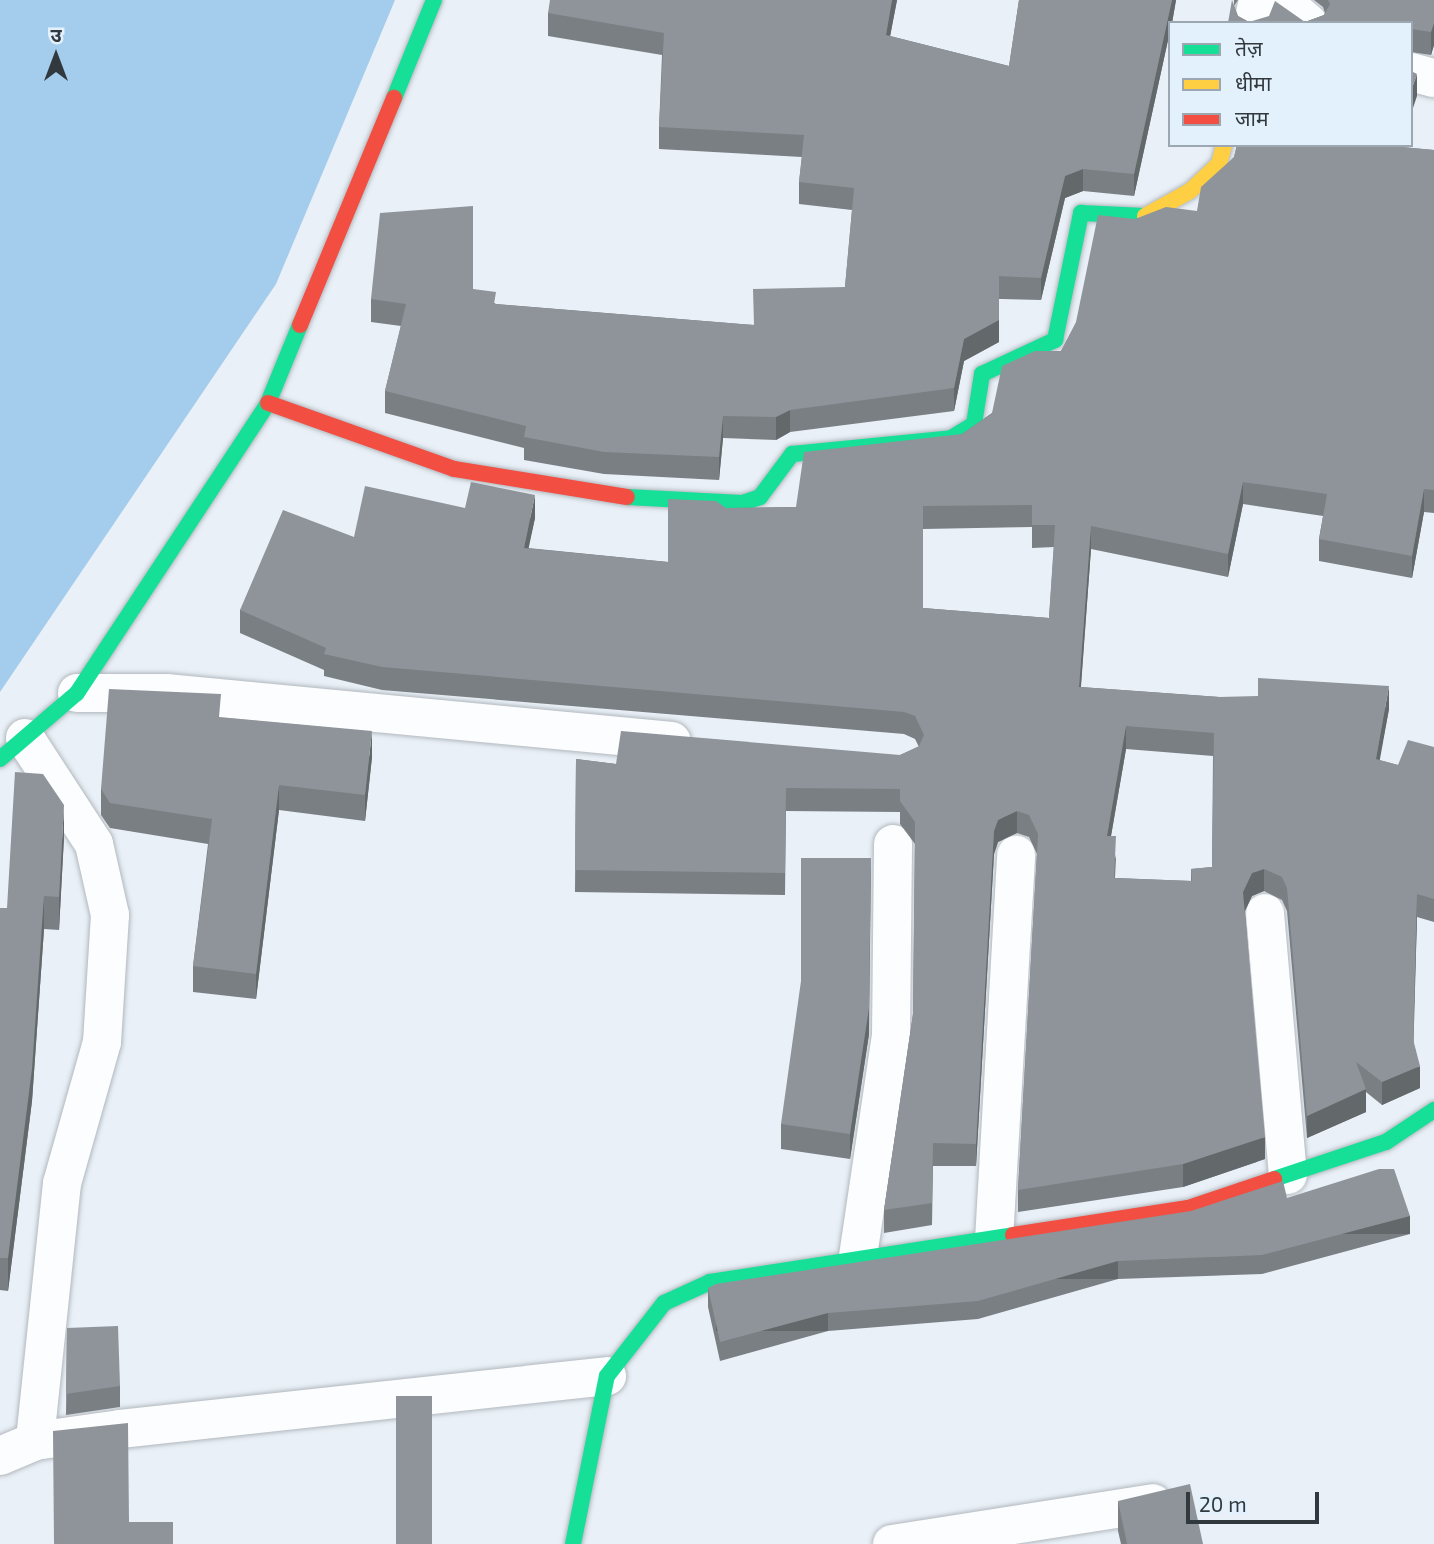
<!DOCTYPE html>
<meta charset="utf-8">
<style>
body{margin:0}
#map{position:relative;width:1434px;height:1544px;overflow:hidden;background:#e9f0f7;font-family:"Exo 2","Noto Sans Devanagari",sans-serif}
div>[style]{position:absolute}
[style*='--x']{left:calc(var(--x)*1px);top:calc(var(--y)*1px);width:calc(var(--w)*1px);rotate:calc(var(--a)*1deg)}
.water>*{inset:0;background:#a4ccec}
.roads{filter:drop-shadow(0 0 2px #b2b8be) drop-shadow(0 0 2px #b2b8be)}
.street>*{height:38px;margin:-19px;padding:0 19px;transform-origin:19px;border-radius:19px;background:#fcfdfe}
.fast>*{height:16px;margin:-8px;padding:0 8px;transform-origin:8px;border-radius:8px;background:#16e098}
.slow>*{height:16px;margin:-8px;padding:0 8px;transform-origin:8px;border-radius:8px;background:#ffcf43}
.jam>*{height:16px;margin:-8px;padding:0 8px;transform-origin:8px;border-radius:8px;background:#f24e42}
.wall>*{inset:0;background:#7a7f84}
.shaded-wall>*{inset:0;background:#63686b;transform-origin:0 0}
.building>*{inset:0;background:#8e9499;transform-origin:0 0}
span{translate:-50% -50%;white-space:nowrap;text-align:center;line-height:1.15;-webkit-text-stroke:7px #e3f1fd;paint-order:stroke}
.legend{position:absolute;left:1168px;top:21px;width:245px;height:126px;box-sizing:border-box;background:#e3f1fd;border:2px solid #9ca7b1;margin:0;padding:9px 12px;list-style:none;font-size:21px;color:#32393e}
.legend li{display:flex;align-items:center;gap:14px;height:35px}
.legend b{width:35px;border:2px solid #9ca7b1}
.north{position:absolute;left:21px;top:21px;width:70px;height:70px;-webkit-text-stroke:5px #e3f1fd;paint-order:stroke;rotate:0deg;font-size:19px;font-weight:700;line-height:28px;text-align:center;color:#32393e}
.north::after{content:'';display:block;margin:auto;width:24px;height:32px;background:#32393e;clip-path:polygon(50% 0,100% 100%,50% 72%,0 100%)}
.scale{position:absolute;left:1186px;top:1492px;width:133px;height:32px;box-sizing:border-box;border:4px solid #32393e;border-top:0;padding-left:9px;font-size:21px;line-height:24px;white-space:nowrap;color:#32393e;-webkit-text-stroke:5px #e3f1fd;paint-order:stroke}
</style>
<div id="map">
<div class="water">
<i style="clip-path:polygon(0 0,395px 0,276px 284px,0 692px)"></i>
</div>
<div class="roads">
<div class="street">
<i style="--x:1281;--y:0;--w:35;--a:40"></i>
<i style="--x:1253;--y:23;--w:24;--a:-78"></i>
<i style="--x:1411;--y:72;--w:24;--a:15"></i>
<i style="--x:77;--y:693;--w:89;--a:0"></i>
<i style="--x:166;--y:693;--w:508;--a:5.42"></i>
<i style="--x:25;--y:738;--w:126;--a:56.9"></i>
<i style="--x:94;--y:844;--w:73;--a:77.3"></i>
<i style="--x:110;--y:915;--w:127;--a:93.6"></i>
<i style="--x:102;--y:1042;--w:147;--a:105.8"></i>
<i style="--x:62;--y:1183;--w:259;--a:96"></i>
<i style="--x:1265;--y:913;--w:263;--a:85"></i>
<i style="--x:994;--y:1240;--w:386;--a:-86.7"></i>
<i style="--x:858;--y:1256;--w:222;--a:-81.5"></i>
<i style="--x:891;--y:1036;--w:192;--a:-89.4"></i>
<i style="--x:0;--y:1456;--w:38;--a:-23"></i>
<i style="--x:35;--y:1441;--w:86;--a:-8"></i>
<i style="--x:120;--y:1429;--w:490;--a:-6.2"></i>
<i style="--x:892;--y:1544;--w:264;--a:-8.9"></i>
</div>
<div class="fast">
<i style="--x:394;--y:98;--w:106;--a:-67.8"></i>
<i style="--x:627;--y:497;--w:115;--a:3"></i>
<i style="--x:742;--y:503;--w:19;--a:-18"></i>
<i style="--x:760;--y:497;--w:54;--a:-53.3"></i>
<i style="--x:792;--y:454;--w:160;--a:-5.7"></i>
<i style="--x:951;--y:438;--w:27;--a:-31"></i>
<i style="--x:974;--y:424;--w:51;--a:-80.9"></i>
<i style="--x:982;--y:374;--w:81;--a:-25"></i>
<i style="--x:1055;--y:340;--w:130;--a:-78.4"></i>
<i style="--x:1081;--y:213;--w:64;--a:2.7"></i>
<i style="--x:0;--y:759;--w:101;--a:-40.6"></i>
<i style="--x:77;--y:693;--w:347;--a:-56.6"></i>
<i style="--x:268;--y:403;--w:84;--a:-67.7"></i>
<i style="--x:1274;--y:1179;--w:118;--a:-18.3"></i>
<i style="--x:1386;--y:1142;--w:58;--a:-33.7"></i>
<i style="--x:573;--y:1544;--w:171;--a:-78.6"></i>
<i style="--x:607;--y:1376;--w:93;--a:-52"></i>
<i style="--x:664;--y:1303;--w:51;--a:-24.5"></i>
<i style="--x:710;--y:1282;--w:307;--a:-8.8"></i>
</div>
<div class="slow">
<i style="--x:1145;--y:216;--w:51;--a:-29.1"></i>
<i style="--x:1190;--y:191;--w:40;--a:-43"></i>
<i style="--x:1219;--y:164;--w:20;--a:-75"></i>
</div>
<div class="jam">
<i style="--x:300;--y:325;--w:246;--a:-67.5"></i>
<i style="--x:268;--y:403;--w:197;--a:19.5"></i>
<i style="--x:454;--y:469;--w:175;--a:9.2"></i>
<i style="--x:1013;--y:1235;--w:177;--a:-8.8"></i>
<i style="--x:1188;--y:1208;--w:91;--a:-18.6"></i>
</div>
</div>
<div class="wall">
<i style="clip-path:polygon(897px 0,890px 36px,1009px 66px,1019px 0,1176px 0,1172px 23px,1170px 23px,1170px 31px,1134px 196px,1083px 191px,1065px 198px,1041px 300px,999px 299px,999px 342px,964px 361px,954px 411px,790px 432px,776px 440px,723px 438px,719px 480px,604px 474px,524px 460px,524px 448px,385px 413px,385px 391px,401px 326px,371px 322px,371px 299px,473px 289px,496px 304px,753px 325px,845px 287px,852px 210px,799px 204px,799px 182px,802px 157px,659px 149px,659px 127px,662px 55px,548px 36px,548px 13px)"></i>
<i style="clip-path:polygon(1234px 0,1238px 0,1234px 6px,1238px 16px,1249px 22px,1305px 22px,1324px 15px,1325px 13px,1323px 7px,1314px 0,1434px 0,1434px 45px,1431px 55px,1411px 52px,1411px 23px,1228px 23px,1234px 6px)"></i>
<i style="clip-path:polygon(evenodd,1237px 145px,1401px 145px,1400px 147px,1434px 150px,1434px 513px,1424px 512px,1412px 578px,1319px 561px,1319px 539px,1323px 516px,1243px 504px,1228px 577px,1091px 549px,1081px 687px,1389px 709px,1379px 760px,1398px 765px,1434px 747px,1434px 922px,1417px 917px,1413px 1041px,1420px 1088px,1382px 1105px,1366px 1092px,1366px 1112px,1307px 1138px,1287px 911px,1282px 900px,1264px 891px,1252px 896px,1245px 911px,1265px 1159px,1183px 1187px,1018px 1212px,1018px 1190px,1037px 854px,1029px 837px,1017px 833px,998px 842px,994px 854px,976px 1166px,933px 1166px,932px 1225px,884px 1233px,884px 1210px,913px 1014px,915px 844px,900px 824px,900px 812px,786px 811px,785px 895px,575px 892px,576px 759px,616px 764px,900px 755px,919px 747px,915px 739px,904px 734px,382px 690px,324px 676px,324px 670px,240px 633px,240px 610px,354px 537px,465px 508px,535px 518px,528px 548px,668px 562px,726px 508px,796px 507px,962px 434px,992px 413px,1061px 351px,1135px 219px,1197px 211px,1234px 157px,1237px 145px,1032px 527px,1032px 548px,1054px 547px,1049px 618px,923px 608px,923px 529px,1032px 527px,1237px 145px,1126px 749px,1213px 756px,1212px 867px,1191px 869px,1191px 881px,1115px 878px,1116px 859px,1111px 836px,1126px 749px)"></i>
<i style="clip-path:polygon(221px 718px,372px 757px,365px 821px,279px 810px,256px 999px,193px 992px,193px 966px,208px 844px,110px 828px,101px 815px,101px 789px)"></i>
<i style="clip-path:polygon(64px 837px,59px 930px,44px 929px,32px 1101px,8px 1291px,0 1290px,0 908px,7px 908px)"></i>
<i style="clip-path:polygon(869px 1034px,850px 1159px,781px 1149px,781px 1124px)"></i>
<i style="clip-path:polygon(1287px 1198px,1410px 1234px,1262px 1274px,1118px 1279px,978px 1319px,828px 1331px,720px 1361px,708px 1307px,708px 1288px)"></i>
<i style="clip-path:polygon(67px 1328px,120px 1386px,120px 1407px,66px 1415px)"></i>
<i style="clip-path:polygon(1118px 1501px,1203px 1544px,1121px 1544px,1118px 1531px)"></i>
</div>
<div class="shaded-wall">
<i style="clip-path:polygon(892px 0,897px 0,886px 58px,886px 35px)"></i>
<i style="clip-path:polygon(1172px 0,1176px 0,1172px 23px,1170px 23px,1170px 31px,1134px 196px,1134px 174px)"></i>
<i style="clip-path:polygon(1434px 23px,1434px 45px,1431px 55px,1431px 32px)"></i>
<i style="clip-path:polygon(1417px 74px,1417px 96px,1411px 114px,1411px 91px)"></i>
<i style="clip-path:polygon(1083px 169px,1083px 191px,1065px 198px,1041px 300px,1041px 278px,1065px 176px)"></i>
<i style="clip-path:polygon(999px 320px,999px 342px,964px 361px,954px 411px,954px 388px,964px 339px)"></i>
<i style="clip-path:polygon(790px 410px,790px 432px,776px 440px,776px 417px)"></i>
<i style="clip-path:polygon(723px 416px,723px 438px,719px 480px,719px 457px)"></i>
<i style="clip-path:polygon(1243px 482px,1243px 504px,1228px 577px,1228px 554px)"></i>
<i style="clip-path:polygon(1424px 489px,1424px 512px,1412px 578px,1412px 556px)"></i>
<i style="clip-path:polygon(535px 495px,535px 518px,524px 570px,524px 548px)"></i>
<i style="clip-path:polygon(1091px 526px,1091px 549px,1079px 710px,1079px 687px)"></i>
<i style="clip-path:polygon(1389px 686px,1389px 709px,1376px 781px,1376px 759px)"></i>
<i style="clip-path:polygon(1126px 726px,1126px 749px,1107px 859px,1107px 836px)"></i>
<i style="clip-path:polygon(372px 731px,372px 757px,365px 821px,365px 795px)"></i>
<i style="clip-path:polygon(279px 785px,279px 810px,256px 999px,256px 974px)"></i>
<i style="clip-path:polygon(64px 805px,64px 837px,59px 930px,59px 897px)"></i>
<i style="clip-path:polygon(1017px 811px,1017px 833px,998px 842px,994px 854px,976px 1166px,976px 1144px,994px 831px,998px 820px)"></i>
<i style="clip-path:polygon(871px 858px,869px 1034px,850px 1159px,850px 1134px)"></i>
<i style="clip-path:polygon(1264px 869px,1264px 891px,1252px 896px,1243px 915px,1243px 892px,1252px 873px)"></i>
<i style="clip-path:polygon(1417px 894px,1417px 917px,1413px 1061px,1413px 1039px)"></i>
<i style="clip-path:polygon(44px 896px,44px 929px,32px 1101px,8px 1291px,8px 1258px)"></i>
<i style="clip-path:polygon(1420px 1066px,1420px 1088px,1382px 1105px,1382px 1082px)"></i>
<i style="clip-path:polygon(1366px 1089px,1366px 1112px,1307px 1138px,1307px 1116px)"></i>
<i style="clip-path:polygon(1265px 1137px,1265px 1159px,1183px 1187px,1183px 1164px)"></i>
<i style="left:1410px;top:1216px;width:18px;height:153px;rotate:90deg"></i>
<i style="left:1118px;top:1261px;width:18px;height:146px;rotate:90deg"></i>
<i style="left:828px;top:1313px;width:18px;height:112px;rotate:90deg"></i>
</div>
<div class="building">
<i style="clip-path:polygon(550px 0,892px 0,886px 35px,1009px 66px,1019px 0,1172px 0,1134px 174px,1083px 169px,1065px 176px,1041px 278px,999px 276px,999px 320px,964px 339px,954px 388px,790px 410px,776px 417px,723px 416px,719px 457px,604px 452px,524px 437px,526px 426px,385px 391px,406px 304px,371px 299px,380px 213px,473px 206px,473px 289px,496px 292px,494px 304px,754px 325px,753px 289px,845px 287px,854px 188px,799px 182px,804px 135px,659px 127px,664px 33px,548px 13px)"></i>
<i style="clip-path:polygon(1232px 0,1238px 16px,1249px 22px,1269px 16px,1275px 1px,1305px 22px,1324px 15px,1330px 4px,1328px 0,1434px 0,1434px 23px,1431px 32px,1411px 29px,1411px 23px,1228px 23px)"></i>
<i style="clip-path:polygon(1411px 71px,1417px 74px,1411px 91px)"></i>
<i style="clip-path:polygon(evenodd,1237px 145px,1393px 145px,1393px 146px,1434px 150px,1434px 490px,1424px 489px,1412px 556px,1319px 539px,1327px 494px,1243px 482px,1228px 554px,1091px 526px,1079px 687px,1219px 697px,1258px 696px,1258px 678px,1389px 686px,1376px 759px,1398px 765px,1408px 740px,1434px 747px,1434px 899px,1417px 894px,1413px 1039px,1420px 1066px,1382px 1082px,1356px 1062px,1366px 1089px,1307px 1116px,1287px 888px,1282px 877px,1264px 869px,1252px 873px,1243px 892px,1265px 1137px,1183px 1164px,1018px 1190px,1038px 834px,1029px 815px,1017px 811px,998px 820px,994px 831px,976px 1144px,933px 1143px,932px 1203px,884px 1210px,913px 1014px,915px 822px,900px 801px,900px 789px,786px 788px,785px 873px,575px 870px,576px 759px,616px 764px,621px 731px,900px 755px,919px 746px,924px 735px,915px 716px,904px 712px,382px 667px,324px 654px,326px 648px,240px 610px,283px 510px,354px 537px,365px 486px,465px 508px,471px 482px,535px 495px,524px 548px,668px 562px,668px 499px,716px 501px,726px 508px,796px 507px,804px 452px,962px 434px,992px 413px,1002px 366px,1035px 351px,1061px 351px,1076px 322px,1098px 215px,1135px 219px,1166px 207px,1197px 211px,1201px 187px,1234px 157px,1237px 145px,1032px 505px,1032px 525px,1055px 525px,1049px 618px,923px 608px,923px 506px,1032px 505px,1237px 145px,1126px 726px,1214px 733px,1212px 867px,1191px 869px,1192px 881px,1114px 878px,1116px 836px,1107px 836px,1126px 726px)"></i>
<i style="clip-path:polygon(109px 689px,221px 694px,219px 717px,372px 731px,365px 795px,279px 785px,256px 974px,193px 966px,212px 819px,110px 803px,101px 789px)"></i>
<i style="clip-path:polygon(15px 772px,43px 774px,64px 805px,59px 897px,44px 896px,32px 1069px,8px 1258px,0 1258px,0 908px,7px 908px)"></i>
<i style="clip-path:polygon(801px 858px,871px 858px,869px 1008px,850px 1134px,781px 1124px,801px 981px)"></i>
<i style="clip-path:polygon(1379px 1169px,1394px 1169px,1410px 1216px,1262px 1255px,1118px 1261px,978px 1301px,828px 1313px,720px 1342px,708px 1288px,716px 1284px,1191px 1211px,1283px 1181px,1287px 1198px)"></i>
<i style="clip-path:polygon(118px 1326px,120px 1386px,66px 1394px,67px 1328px)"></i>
<i style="left:432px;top:1396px;width:148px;height:36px;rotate:90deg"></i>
<i style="clip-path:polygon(128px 1423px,129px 1522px,173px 1522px,173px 1544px,54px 1544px,53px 1431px)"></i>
<i style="clip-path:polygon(1190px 1484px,1203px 1544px,1127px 1544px,1118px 1501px)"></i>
</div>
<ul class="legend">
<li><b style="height:9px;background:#16e098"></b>तेज़</li>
<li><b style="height:9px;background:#ffcf43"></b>धीमा</li>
<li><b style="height:9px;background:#f24e42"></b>जाम</li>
</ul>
<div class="north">उ</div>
<div class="scale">20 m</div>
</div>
